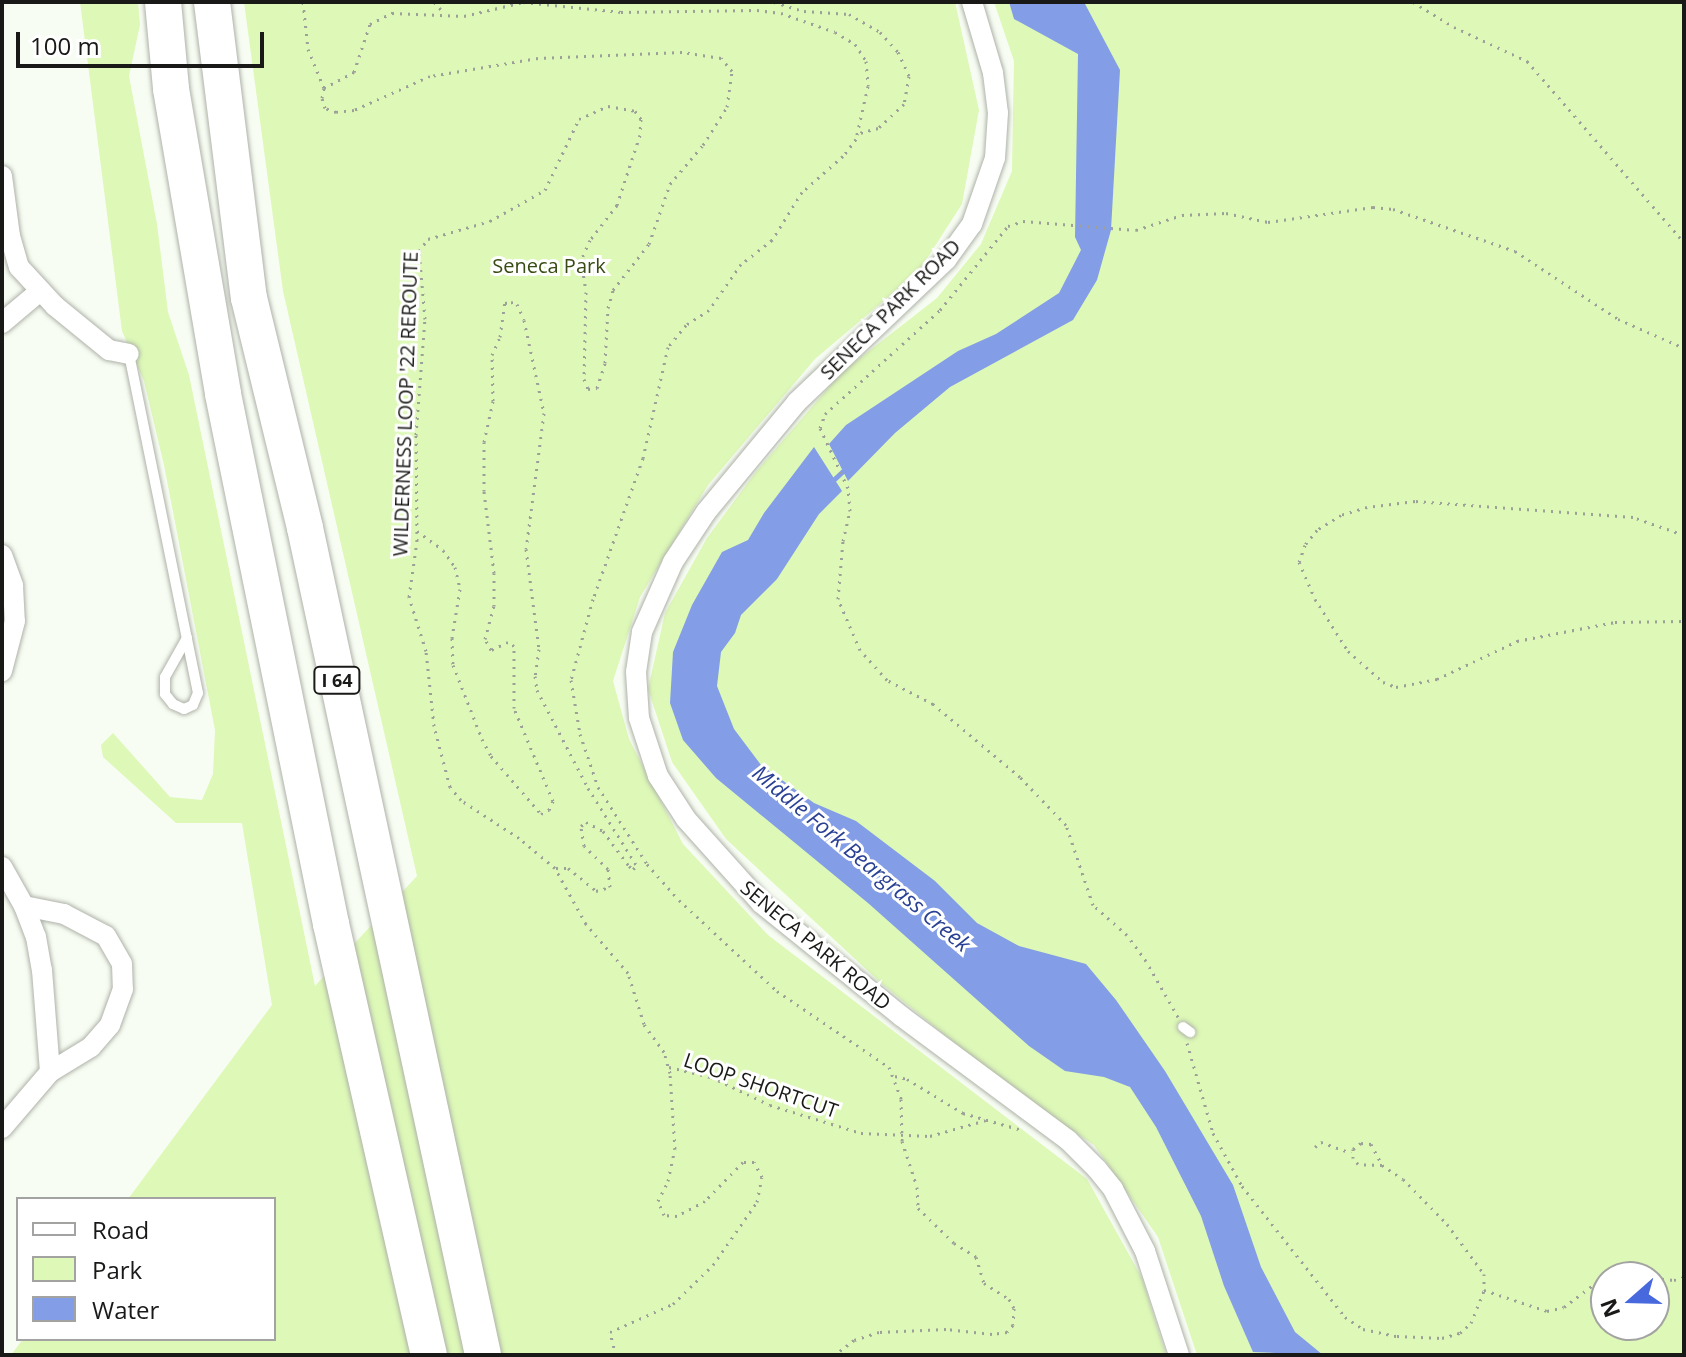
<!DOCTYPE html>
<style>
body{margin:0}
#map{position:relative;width:1686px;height:1357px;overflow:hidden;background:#f8fdf3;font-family:"Open Sans",sans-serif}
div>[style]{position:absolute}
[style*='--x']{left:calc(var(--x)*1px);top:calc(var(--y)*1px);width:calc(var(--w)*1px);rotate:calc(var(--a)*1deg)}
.green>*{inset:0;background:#ddf8b7}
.water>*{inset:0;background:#839de6}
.stream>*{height:5px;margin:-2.5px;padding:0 2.5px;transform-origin:2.5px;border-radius:2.5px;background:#839de6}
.path>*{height:3px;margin-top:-1.5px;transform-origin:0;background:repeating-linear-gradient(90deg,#9ca098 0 2px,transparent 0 8px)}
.roads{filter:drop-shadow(0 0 2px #aeb2a9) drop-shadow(0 0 2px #aeb2a9)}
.lane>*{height:10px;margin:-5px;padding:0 5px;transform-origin:5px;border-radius:5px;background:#fff}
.street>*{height:20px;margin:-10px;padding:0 10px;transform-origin:10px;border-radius:10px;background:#fff}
.highway>*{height:36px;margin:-18px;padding:0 18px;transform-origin:18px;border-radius:18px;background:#fff}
span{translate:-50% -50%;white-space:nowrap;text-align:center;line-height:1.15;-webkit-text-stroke:6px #fff;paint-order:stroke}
.shield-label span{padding:2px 6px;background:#fff;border:2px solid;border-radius:6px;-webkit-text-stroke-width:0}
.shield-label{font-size:18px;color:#191a17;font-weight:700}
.park-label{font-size:20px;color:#384b12}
.street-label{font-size:20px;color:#191a17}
.water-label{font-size:22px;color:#294094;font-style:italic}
.frame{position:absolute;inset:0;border:4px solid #191a17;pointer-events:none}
.legend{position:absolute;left:16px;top:1197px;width:260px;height:144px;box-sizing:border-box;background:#fff;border:2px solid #a3a3a2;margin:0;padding:10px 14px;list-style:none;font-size:24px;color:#191a17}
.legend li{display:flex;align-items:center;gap:16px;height:40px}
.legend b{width:40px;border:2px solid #a3a3a2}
.north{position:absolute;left:1590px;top:1261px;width:80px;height:80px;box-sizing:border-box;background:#fff;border:2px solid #a3a3a2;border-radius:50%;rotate:250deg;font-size:22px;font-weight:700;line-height:32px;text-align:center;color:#191a17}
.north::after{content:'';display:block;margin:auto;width:28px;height:36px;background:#4869dd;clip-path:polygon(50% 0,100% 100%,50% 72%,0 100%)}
.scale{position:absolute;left:16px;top:32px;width:248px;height:36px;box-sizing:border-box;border:4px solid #191a17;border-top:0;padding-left:10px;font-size:24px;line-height:28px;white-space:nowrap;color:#191a17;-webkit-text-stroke:6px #fff;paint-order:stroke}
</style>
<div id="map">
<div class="green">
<i style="clip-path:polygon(80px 2px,138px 2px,140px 25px,129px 76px,157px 224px,168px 312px,189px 375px,315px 986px,417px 876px,283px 291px,244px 2px,955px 2px,979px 110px,962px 204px,919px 271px,815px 359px,708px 485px,640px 597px,613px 681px,629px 739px,683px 844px,768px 935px,1087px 1179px,1142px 1278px,1166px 1355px,11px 1355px,23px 1339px,274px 1339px,274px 1199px,128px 1199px,272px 1005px,242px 823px,176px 823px,103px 757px,101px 745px,113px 733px,170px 797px,202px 800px,213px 774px,215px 730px,164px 465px,144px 381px,122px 331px)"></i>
<i style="clip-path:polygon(evenodd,994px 2px,1684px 2px,1684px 1355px,1197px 1355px,1158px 1237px,1094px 1145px,1026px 1101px,882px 984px,726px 839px,672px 762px,648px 689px,665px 613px,707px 538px,755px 473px,842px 372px,937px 298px,981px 244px,1012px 171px,1014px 61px,994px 2px,1606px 1277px,1654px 1277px,1654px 1325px,1606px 1325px,1606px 1277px)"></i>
</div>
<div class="water">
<i style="clip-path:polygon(1009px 2px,1084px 2px,1120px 70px,1111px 230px,1097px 280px,1073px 320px,950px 387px,895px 433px,848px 481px,829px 444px,846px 425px,958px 351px,996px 334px,1059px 293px,1081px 250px,1075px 237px,1078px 54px,1014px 19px)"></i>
<i style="clip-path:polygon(814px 447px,842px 491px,819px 514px,777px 579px,741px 615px,735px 633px,721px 652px,717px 686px,734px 729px,761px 765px,814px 803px,856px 821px,935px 881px,977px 923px,1019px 946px,1086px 964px,1116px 1000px,1165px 1071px,1233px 1185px,1261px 1267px,1295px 1332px,1323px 1355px,1253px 1352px,1224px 1286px,1201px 1216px,1156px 1127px,1130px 1087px,1104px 1077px,1065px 1071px,1029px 1046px,868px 903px,716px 778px,683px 740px,670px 703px,673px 652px,692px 605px,722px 552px,748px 540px,764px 513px)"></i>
</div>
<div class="stream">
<i style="--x:830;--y:483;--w:22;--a:-43"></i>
</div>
<div class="path">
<i style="--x:303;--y:2;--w:47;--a:83.9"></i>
<i style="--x:308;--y:49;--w:42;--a:67.7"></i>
<i style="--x:434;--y:2;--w:16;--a:47"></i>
<i style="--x:774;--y:2;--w:31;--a:17"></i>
<i style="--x:804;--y:11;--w:45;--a:3.8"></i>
<i style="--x:849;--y:14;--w:36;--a:30"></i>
<i style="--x:880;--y:32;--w:27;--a:48"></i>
<i style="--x:898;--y:52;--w:26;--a:65"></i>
<i style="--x:909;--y:76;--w:28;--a:100"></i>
<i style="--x:904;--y:104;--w:35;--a:137"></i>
<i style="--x:878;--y:128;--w:20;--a:165"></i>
<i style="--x:1413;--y:2;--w:48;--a:31.4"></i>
<i style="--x:1454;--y:27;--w:81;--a:25"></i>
<i style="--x:1527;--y:61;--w:240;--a:49.1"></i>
<i style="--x:417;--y:531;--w:32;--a:36"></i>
<i style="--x:443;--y:550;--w:21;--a:55"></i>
<i style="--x:455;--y:567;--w:23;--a:77"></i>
<i style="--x:460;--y:589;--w:50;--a:99.3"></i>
<i style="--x:452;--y:638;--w:27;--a:88"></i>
<i style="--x:453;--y:665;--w:79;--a:68.6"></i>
<i style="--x:482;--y:739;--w:19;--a:62"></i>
<i style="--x:491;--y:756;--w:77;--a:49.2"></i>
<i style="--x:541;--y:814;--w:9;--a:-27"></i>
<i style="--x:549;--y:810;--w:10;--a:-66"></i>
<i style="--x:553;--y:801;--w:101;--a:-112.8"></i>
<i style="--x:514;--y:708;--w:62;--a:-90"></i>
<i style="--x:514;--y:646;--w:7;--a:-146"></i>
<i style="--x:508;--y:642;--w:19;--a:155"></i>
<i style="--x:491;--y:650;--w:13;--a:-119"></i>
<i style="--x:485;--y:639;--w:34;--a:-75"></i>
<i style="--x:494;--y:606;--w:33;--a:-90"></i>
<i style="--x:494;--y:573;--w:83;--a:-97"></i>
<i style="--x:484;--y:491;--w:49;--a:-90"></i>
<i style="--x:484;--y:442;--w:42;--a:-77.6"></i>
<i style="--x:493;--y:401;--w:46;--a:-91.2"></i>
<i style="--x:492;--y:355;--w:20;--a:-66"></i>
<i style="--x:500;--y:337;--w:34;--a:-82"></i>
<i style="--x:505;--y:303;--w:6;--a:-9"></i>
<i style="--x:511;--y:302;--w:6;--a:18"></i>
<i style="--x:517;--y:304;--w:17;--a:66"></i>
<i style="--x:524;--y:320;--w:95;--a:77.9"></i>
<i style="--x:544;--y:413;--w:137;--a:97.5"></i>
<i style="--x:526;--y:549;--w:101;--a:82.6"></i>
<i style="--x:539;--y:649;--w:27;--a:98"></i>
<i style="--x:535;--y:676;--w:14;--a:82"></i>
<i style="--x:537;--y:690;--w:110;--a:62.5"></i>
<i style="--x:588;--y:788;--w:92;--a:57.9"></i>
<i style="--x:1684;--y:535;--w:54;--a:-160.6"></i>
<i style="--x:1633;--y:517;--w:219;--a:-175.8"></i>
<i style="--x:1415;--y:501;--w:48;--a:172.9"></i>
<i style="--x:1367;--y:507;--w:27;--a:163"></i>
<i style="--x:1341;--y:515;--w:28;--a:148"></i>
<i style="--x:1317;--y:530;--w:19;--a:129"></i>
<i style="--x:1305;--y:545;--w:18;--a:109"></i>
<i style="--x:1299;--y:562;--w:40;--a:66.6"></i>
<i style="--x:1315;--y:599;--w:62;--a:57.6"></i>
<i style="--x:1348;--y:651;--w:47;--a:41.5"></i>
<i style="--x:1383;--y:682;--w:14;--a:21"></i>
<i style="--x:1396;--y:687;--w:42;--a:-11"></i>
<i style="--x:1437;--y:679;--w:89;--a:-25.4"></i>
<i style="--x:1517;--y:641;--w:100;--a:-11"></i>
<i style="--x:1615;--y:622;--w:69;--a:-0.8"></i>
<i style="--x:556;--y:868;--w:12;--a:0"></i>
<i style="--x:568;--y:868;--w:36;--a:39"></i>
<i style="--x:596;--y:891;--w:15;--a:-16"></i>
<i style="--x:610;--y:887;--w:18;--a:-96"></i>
<i style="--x:608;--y:869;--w:33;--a:-136"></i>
<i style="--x:584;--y:846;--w:20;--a:-99"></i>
<i style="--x:581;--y:826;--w:6;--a:-39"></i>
<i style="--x:586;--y:822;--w:19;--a:28"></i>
<i style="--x:603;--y:831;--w:44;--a:53.4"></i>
<i style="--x:629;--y:866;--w:5;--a:37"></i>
<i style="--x:633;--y:869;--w:5;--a:-37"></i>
<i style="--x:1178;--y:1017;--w:64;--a:-119.7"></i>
<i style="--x:1146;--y:961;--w:32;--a:-126"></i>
<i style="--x:1127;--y:935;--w:45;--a:-138.6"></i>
<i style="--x:1093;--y:905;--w:84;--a:-108.6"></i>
<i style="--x:1066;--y:825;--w:66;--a:-133.8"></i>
<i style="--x:1020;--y:777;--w:114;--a:-140"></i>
<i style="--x:933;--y:704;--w:52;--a:-152.4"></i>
<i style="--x:887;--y:680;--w:40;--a:-132"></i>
<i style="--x:860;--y:650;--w:56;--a:-113.3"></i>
<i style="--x:838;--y:599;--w:58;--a:-85.1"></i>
<i style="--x:843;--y:541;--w:31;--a:-77"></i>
<i style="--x:850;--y:511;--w:23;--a:-95"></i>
<i style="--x:848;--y:488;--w:66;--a:-115"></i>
<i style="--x:820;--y:428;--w:15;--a:-70"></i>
<i style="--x:825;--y:414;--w:155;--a:-42.1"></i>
<i style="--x:940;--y:310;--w:108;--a:-51"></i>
<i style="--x:1008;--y:226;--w:16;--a:-18"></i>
<i style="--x:1023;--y:221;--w:113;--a:4.6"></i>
<i style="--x:1136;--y:230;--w:48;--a:-18.1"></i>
<i style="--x:1182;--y:215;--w:44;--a:-2.6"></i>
<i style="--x:1226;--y:213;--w:43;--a:12.1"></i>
<i style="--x:1268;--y:222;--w:106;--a:-8.1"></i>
<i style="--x:1373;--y:207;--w:20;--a:6"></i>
<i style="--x:1393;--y:209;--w:129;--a:19"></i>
<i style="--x:1515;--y:251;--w:123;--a:33.4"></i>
<i style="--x:1618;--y:319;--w:72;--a:23.7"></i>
<i style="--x:1187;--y:1043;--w:94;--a:73.9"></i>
<i style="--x:1213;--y:1133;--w:60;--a:61.3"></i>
<i style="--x:1242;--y:1186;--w:167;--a:51.8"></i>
<i style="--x:1345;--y:1317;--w:22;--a:34"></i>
<i style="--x:1363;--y:1329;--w:35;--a:12"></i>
<i style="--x:1397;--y:1336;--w:45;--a:2.5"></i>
<i style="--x:1442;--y:1338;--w:19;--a:-16"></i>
<i style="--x:1460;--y:1333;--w:15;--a:-42"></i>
<i style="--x:1471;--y:1323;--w:35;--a:-68"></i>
<i style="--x:1484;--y:1290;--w:66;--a:18.4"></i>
<i style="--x:1547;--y:1311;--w:17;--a:-13"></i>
<i style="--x:1564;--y:1307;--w:56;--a:-37.1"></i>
<i style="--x:1609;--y:1273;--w:40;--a:5.7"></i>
<i style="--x:669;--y:1067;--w:43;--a:13.4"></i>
<i style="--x:711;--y:1077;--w:65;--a:25.4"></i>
<i style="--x:770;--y:1105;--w:95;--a:17.1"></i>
<i style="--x:861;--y:1133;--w:69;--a:2.5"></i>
<i style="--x:930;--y:1136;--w:58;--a:-15.9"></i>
<i style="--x:895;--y:1076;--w:12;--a:14"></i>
<i style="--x:907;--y:1079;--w:66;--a:31.3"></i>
<i style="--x:963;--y:1113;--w:61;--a:16.1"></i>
<i style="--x:1315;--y:1147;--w:8;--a:-40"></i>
<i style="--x:1321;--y:1142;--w:32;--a:20"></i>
<i style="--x:1382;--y:1165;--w:24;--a:-178"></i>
<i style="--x:1358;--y:1164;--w:8;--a:-130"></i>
<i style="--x:1353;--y:1158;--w:9;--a:-90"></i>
<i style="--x:1353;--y:1149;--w:10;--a:-37"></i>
<i style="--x:1361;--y:1143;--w:10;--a:6"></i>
<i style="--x:1371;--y:1144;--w:24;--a:62"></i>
<i style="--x:1382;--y:1165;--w:25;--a:34"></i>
<i style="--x:1403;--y:1179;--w:63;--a:45.6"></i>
<i style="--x:1447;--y:1224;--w:62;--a:53.5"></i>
<i style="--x:1484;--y:1274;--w:16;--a:90"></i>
<i style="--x:1654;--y:1278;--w:20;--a:6"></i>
<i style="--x:1674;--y:1280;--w:10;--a:-17"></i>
<i style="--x:616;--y:1355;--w:24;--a:-105"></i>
<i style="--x:610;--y:1332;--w:69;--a:-24"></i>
<i style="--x:673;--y:1304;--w:56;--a:-44.3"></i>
<i style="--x:713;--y:1265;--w:77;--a:-55.1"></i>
<i style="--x:757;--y:1202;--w:25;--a:-79"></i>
<i style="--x:762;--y:1177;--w:17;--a:-118"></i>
<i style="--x:754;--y:1162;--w:11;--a:180"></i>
<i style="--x:743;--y:1162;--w:54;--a:134.3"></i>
<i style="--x:705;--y:1201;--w:32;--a:152"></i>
<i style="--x:677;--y:1216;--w:13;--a:-176"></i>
<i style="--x:664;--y:1215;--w:15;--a:-113"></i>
<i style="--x:658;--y:1201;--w:22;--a:-63"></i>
<i style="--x:668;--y:1181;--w:33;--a:-78"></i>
<i style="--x:675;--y:1149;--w:76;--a:-93.8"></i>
<i style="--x:670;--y:1073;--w:22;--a:-106"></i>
<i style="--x:664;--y:1052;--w:34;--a:-126"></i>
<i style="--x:644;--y:1024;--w:53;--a:-107.4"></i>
<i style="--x:628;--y:973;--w:65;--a:-130.6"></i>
<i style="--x:586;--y:924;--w:64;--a:-119"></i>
<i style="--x:555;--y:868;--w:47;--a:-140.2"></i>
<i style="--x:519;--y:838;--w:69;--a:-146.8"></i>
<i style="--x:461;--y:800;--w:17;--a:-130"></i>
<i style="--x:450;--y:787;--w:63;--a:-104.7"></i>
<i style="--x:434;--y:726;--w:75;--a:-96.1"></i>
<i style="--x:426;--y:651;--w:57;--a:-107.5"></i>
<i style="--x:409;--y:597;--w:57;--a:-81.9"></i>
<i style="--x:417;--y:541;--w:106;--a:-90.5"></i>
<i style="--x:416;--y:435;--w:116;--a:-85.6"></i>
<i style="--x:425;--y:319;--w:68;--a:-95"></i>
<i style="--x:419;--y:251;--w:15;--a:-53"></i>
<i style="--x:428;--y:239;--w:65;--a:-16.2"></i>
<i style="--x:490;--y:221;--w:63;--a:-29.4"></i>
<i style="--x:545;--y:190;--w:79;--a:-64.4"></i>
<i style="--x:579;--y:119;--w:32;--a:-24"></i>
<i style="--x:608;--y:106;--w:27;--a:10"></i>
<i style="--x:635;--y:111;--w:10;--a:53"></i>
<i style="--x:641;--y:119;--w:16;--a:94"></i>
<i style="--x:640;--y:135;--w:74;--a:108.2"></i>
<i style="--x:617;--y:205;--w:44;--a:127.6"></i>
<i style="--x:590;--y:240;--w:22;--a:114"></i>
<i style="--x:581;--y:260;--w:32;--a:81"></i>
<i style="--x:586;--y:292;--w:87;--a:91.3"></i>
<i style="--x:584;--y:379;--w:11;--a:68"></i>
<i style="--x:588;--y:389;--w:9;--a:-6"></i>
<i style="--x:597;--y:388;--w:26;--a:-72"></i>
<i style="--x:605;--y:363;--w:55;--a:-86.9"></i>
<i style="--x:608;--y:308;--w:19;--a:-74"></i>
<i style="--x:613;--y:290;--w:58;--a:-52"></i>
<i style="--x:649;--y:244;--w:64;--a:-70.7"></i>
<i style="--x:670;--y:184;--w:51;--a:-49.8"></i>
<i style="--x:703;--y:145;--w:45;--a:-57.7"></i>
<i style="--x:727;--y:107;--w:36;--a:-82"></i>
<i style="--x:732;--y:71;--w:17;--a:-130"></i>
<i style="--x:721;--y:58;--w:39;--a:-171"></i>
<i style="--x:682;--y:52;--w:144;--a:177.6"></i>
<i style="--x:538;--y:58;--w:109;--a:170.5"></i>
<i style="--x:430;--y:76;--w:83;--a:155.9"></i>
<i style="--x:354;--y:110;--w:18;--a:174"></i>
<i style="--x:336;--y:112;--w:12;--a:-160"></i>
<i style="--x:325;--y:108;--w:10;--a:-107"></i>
<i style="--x:322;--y:98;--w:10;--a:-79"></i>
<i style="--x:324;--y:88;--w:34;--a:-28"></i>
<i style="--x:354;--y:72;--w:51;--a:-71.6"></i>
<i style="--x:370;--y:24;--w:25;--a:-27"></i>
<i style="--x:392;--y:13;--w:72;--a:2.4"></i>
<i style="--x:464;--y:16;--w:61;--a:-13.3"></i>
<i style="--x:523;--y:2;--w:99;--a:5.8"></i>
<i style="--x:621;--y:12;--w:136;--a:-0.8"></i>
<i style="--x:757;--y:10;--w:24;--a:7"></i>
<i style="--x:781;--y:13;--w:57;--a:19.4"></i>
<i style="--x:835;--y:32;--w:23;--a:31"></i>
<i style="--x:855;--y:44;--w:20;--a:57"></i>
<i style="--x:866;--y:61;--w:25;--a:85"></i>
<i style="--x:868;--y:86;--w:54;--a:102.8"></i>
<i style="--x:856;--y:139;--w:21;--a:127"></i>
<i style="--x:843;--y:156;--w:55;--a:138.7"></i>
<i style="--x:802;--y:192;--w:57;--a:122"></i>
<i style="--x:772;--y:240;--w:39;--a:142"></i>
<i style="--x:741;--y:264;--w:56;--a:124.8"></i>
<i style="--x:709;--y:310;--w:27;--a:147"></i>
<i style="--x:686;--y:325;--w:28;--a:129"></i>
<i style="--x:668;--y:347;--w:114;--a:102.7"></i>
<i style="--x:643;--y:458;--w:150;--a:109.5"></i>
<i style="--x:593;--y:599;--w:84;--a:105.2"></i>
<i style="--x:571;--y:680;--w:55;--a:80.5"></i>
<i style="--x:580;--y:734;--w:56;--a:71.2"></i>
<i style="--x:598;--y:787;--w:91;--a:57.5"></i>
<i style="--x:647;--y:864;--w:48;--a:48.4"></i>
<i style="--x:679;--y:900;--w:134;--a:42.9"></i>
<i style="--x:777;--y:991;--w:135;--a:34.2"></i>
<i style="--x:889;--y:1067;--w:34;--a:69"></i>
<i style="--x:901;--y:1099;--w:42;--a:88.6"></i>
<i style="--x:902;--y:1141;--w:48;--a:71.9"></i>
<i style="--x:917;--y:1187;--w:21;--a:87"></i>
<i style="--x:918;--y:1208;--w:50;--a:44.2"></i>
<i style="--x:954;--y:1243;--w:26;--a:32"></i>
<i style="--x:976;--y:1257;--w:27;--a:73"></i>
<i style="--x:984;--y:1283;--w:30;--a:33"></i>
<i style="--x:1009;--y:1299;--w:10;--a:61"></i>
<i style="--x:1014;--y:1308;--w:17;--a:93"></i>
<i style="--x:1013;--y:1325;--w:9;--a:131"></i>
<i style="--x:1007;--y:1332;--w:15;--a:172"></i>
<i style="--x:992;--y:1334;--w:46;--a:-173.8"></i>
<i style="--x:946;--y:1329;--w:67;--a:177.4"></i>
<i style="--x:879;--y:1332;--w:26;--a:162"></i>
<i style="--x:854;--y:1340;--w:24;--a:142"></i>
</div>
<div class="roads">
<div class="lane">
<i style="--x:129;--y:354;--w:346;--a:78.5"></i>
<i style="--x:198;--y:693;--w:13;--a:113"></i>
<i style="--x:193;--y:705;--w:10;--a:156"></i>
<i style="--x:184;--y:709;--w:12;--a:-156"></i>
<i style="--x:173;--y:704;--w:13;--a:-129"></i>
<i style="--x:165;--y:694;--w:17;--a:-90"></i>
<i style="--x:165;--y:677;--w:45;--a:-60.6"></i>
<i style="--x:1183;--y:1027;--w:9;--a:36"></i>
</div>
<div class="street">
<i style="--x:972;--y:2;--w:74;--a:73.5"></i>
<i style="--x:993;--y:73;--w:40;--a:82.9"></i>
<i style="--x:998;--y:113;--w:45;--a:93.8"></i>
<i style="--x:995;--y:158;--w:70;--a:109.2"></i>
<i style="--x:972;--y:224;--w:44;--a:125.8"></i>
<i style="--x:946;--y:260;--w:206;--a:136.4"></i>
<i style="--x:797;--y:402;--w:143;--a:129.6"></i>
<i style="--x:706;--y:512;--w:60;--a:123.4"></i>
<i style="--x:673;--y:562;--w:77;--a:113.9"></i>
<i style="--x:642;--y:632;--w:40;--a:98.5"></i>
<i style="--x:636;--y:672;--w:46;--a:86.3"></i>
<i style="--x:639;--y:718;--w:61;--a:71.9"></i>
<i style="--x:658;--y:776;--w:51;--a:56.9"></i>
<i style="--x:686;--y:819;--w:113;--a:48.2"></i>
<i style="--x:761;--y:903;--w:180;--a:38.9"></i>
<i style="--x:901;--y:1016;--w:208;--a:36.6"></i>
<i style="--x:1068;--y:1140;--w:41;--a:45"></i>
<i style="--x:1097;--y:1169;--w:26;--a:51"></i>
<i style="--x:1113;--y:1189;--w:70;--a:62.7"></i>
<i style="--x:1145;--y:1251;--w:109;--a:71.9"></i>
<i style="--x:2;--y:176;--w:61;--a:82.4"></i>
<i style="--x:10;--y:236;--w:32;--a:74"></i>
<i style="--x:19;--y:267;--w:53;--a:47.3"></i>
<i style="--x:55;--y:306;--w:70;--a:39.2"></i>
<i style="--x:109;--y:350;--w:20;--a:11"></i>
<i style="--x:2;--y:323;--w:50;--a:-40.1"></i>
<i style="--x:2;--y:555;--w:33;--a:70"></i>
<i style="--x:13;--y:586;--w:35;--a:87"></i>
<i style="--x:15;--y:621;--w:52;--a:104.6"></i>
<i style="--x:2;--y:867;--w:45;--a:60.6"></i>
<i style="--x:24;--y:906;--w:41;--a:11.3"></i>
<i style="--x:64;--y:914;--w:47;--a:27.6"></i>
<i style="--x:106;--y:936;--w:32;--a:60"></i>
<i style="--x:122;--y:964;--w:25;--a:88"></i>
<i style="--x:123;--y:989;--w:38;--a:110"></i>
<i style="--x:110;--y:1025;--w:29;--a:131"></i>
<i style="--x:91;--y:1047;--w:48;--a:148.6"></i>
<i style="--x:50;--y:1072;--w:74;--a:130.6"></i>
<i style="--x:24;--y:906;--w:33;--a:69"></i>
<i style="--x:36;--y:937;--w:34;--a:80"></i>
<i style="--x:42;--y:970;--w:102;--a:85.5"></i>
</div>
<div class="highway">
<i style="--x:163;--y:2;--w:87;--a:84.7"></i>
<i style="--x:171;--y:89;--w:309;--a:80.3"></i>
<i style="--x:223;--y:394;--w:541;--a:78.48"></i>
<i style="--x:331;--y:924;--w:442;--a:77.2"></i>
<i style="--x:212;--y:2;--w:298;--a:82.9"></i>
<i style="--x:249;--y:298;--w:237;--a:76.3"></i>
<i style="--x:305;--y:528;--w:846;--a:77.85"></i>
</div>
</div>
<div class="shield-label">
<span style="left:337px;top:680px">I 64</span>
</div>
<div class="park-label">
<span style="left:549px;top:265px">Seneca Park</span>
</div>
<div class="street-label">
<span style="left:890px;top:309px;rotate:-45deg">SENECA PARK ROAD</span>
<span style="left:405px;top:404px;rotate:-88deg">WILDERNESS LOOP '22 REROUTE</span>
<span style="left:816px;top:945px;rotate:40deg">SENECA PARK ROAD</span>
<span style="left:761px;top:1085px;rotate:19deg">LOOP SHORTCUT</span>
</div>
<div class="water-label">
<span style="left:862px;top:858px;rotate:40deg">Middle Fork Beargrass Creek</span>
</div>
<div class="frame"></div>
<ul class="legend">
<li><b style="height:10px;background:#fff"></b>Road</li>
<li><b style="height:22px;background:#ddf8b7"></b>Park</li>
<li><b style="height:22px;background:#839de6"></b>Water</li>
</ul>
<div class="north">N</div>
<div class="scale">100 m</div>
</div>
